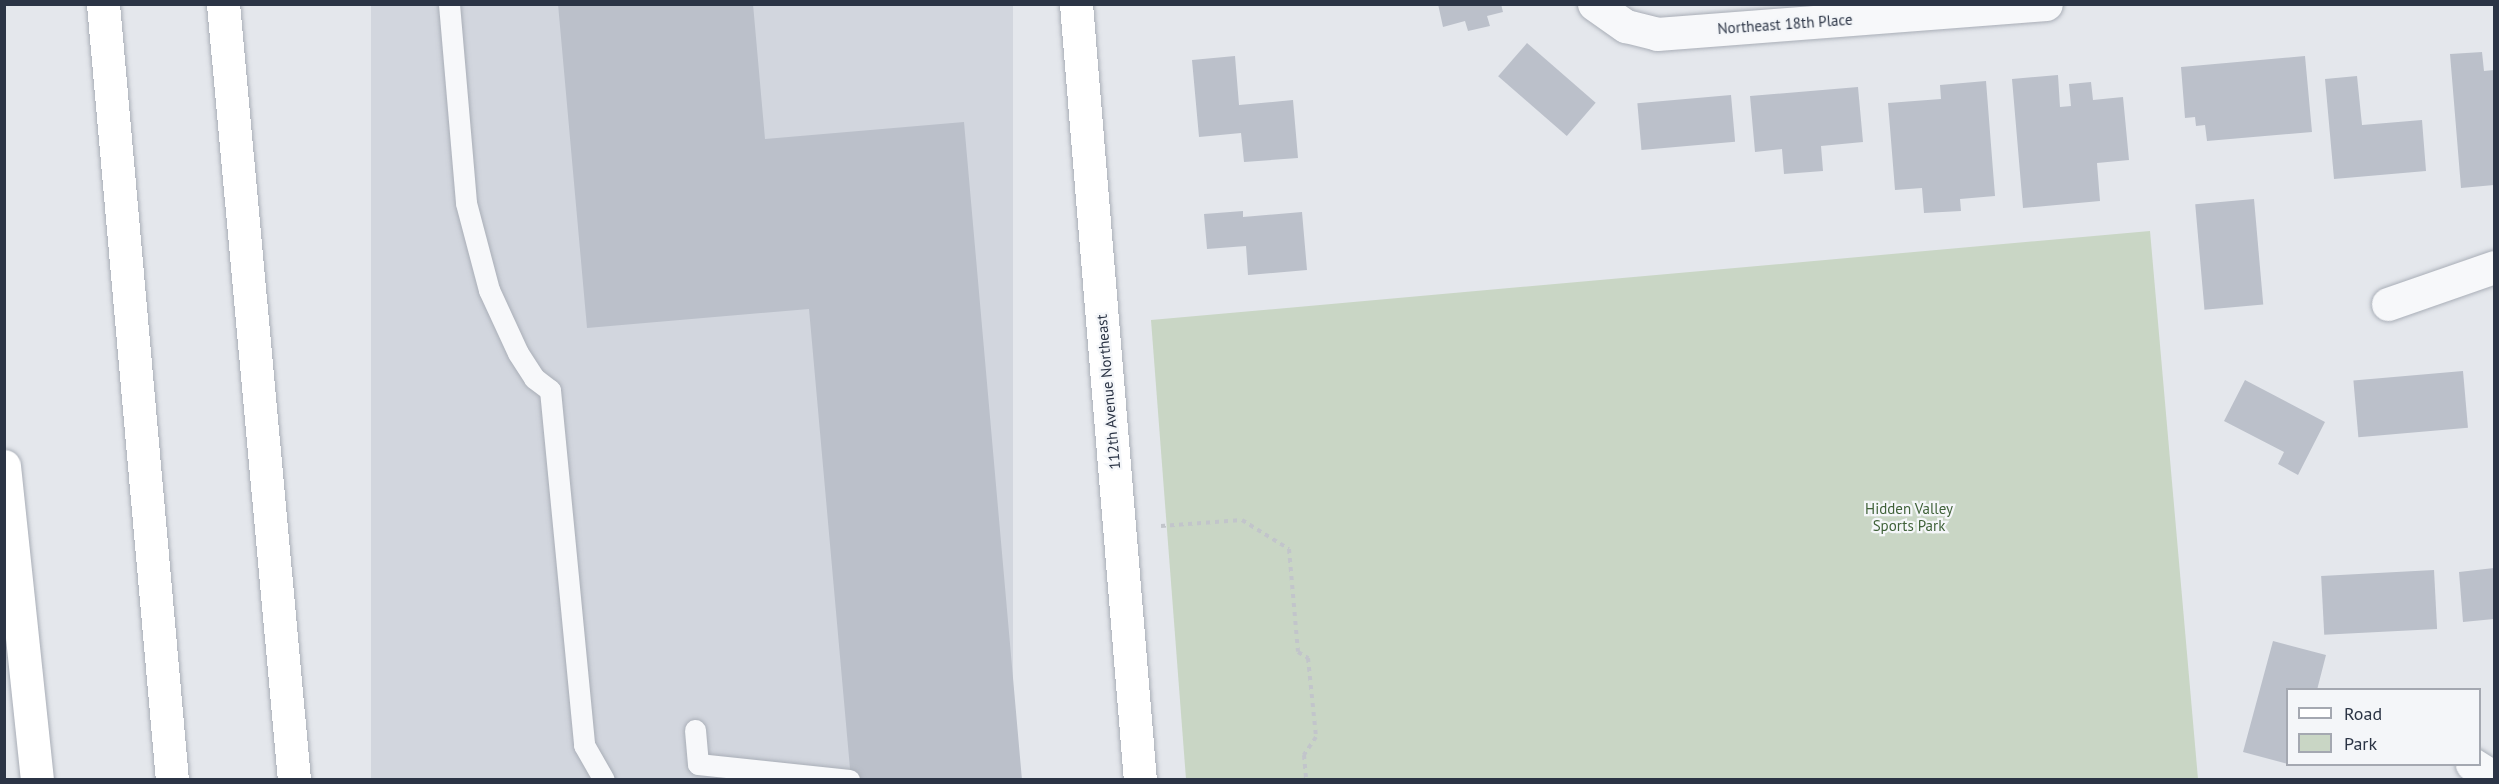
<!DOCTYPE html>
<style>
body{margin:0}
#map{position:relative;width:2499px;height:784px;overflow:hidden;background:#e4e7ec;font-family:"PT Sans",sans-serif}
div>[style]{position:absolute}
[style*='--x']{left:calc(var(--x)*1px);top:calc(var(--y)*1px);width:calc(var(--w)*1px);rotate:calc(var(--a)*1deg)}
.built>*{inset:0;background:#d2d6de;transform-origin:0 0}
.green>*{inset:0;background:#c9d6c5}
.building>*{inset:0;background:#bbc0ca;transform-origin:0 0}
.path>*{height:4px;margin-top:-2px;transform-origin:0;background:repeating-linear-gradient(90deg,#c2c5cb 0 4.5px,transparent 0 9px)}
.roads{filter:drop-shadow(0 0 2px #a9aeb7) drop-shadow(0 0 2px #a9aeb7)}
.service>*{height:21px;margin:-10.5px;padding:0 10.5px;transform-origin:10.5px;border-radius:10.5px;background:#f7f8fa}
.minor>*{height:33px;margin:-16.5px;padding:0 16.5px;transform-origin:16.5px;border-radius:16.5px;background:#f7f8fa}
.secondary>*{height:33px;margin:-16.5px;padding:0 16.5px;transform-origin:16.5px;border-radius:16.5px;background:#fff}
.motorway>*{height:33px;margin:-16.5px;padding:0 16.5px;transform-origin:16.5px;border-radius:16.5px;background:#fff}
span{translate:-50% -50%;white-space:nowrap;text-align:center;line-height:1.15;-webkit-text-stroke:4.5px #f4f6f9;paint-order:stroke}
.street-label{font-size:15px;color:#2b3445}
.park-label{font-size:15px;color:#3f6138}
.frame{position:absolute;inset:0;border:6px solid #2b3445;pointer-events:none}
.legend{position:absolute;left:2286px;top:688px;width:195px;height:78px;box-sizing:border-box;background:#f4f6f9;border:2px solid #a4a8b1;margin:0;padding:8px 10px;list-style:none;font-size:18px;color:#2b3445}
.legend li{display:flex;align-items:center;gap:12px;height:30px}
.legend b{width:30px;border:2px solid #a4a8b1}
</style>
<div id="map">
<div class="built">
<i style="left:371px;top:5px;width:642px;height:776px"></i>
</div>
<div class="green">
<i style="clip-path:polygon(2150px 231px,2198px 779px,1186px 779px,1151px 320px)"></i>
</div>
<div class="building">
<i style="clip-path:polygon(558px 4px,753px 4px,765px 139px,964px 122px,1022px 780px,851px 780px,809px 309px,587px 328px)"></i>
<i style="clip-path:polygon(1438px 4px,1501px 4px,1503px 12px,1487px 16px,1490px 26px,1468px 31px,1465px 21px,1443px 27px)"></i>
<i style="left:1527px;top:43px;width:91px;height:44px;rotate:41deg"></i>
<i style="clip-path:polygon(2482px 52px,2484px 71px,2494px 70px,2494px 185px,2461px 188px,2450px 54px)"></i>
<i style="clip-path:polygon(1235px 56px,1239px 105px,1293px 100px,1298px 158px,1244px 162px,1241px 133px,1199px 137px,1192px 60px)"></i>
<i style="clip-path:polygon(2305px 56px,2312px 132px,2207px 141px,2205px 125px,2196px 126px,2195px 117px,2185px 118px,2181px 67px)"></i>
<i style="clip-path:polygon(2058px 75px,2060px 107px,2071px 106px,2069px 84px,2091px 82px,2093px 100px,2123px 97px,2129px 160px,2097px 163px,2100px 201px,2023px 208px,2012px 79px)"></i>
<i style="clip-path:polygon(2357px 76px,2362px 125px,2422px 120px,2426px 171px,2334px 179px,2325px 79px)"></i>
<i style="clip-path:polygon(1986px 81px,1995px 196px,1960px 199px,1961px 211px,1924px 213px,1922px 188px,1895px 190px,1888px 103px,1941px 99px,1940px 85px)"></i>
<i style="clip-path:polygon(1858px 87px,1863px 142px,1821px 146px,1823px 171px,1784px 174px,1782px 149px,1755px 152px,1750px 96px)"></i>
<i style="left:1731px;top:95px;width:47px;height:94px;rotate:85deg"></i>
<i style="left:2254px;top:199px;width:106px;height:59px;rotate:85deg"></i>
<i style="clip-path:polygon(1243px 211px,1243px 217px,1302px 212px,1307px 270px,1248px 275px,1246px 246px,1207px 249px,1204px 214px)"></i>
<i style="left:2463px;top:371px;width:57px;height:110px;rotate:85deg"></i>
<i style="clip-path:polygon(2245px 380px,2325px 422px,2298px 475px,2278px 464px,2284px 452px,2224px 421px)"></i>
<i style="clip-path:polygon(2494px 568px,2494px 619px,2463px 622px,2459px 572px)"></i>
<i style="left:2434px;top:570px;width:59px;height:113px;rotate:87deg"></i>
<i style="clip-path:polygon(2273px 641px,2326px 655px,2317px 690px,2288px 690px,2288px 764px,2243px 752px)"></i>
</div>
<div class="path">
<i style="--x:1161;--y:526;--w:81;--a:-4.2"></i>
<i style="--x:1242;--y:520;--w:55;--a:31.7"></i>
<i style="--x:1289;--y:549;--w:103;--a:85"></i>
<i style="--x:1298;--y:652;--w:12;--a:31"></i>
<i style="--x:1308;--y:658;--w:79;--a:84.2"></i>
<i style="--x:1316;--y:737;--w:22;--a:124"></i>
<i style="--x:1304;--y:755;--w:25;--a:85"></i>
</div>
<div class="roads">
<div class="service">
<i style="--x:449;--y:4;--w:200;--a:85.1"></i>
<i style="--x:466;--y:203;--w:90;--a:75.2"></i>
<i style="--x:489;--y:290;--w:69;--a:65.3"></i>
<i style="--x:518;--y:353;--w:30;--a:57"></i>
<i style="--x:534;--y:378;--w:20;--a:37"></i>
<i style="--x:550;--y:390;--w:357;--a:84.5"></i>
<i style="--x:584;--y:745;--w:40;--a:60.3"></i>
<i style="--x:695;--y:730;--w:34;--a:85"></i>
<i style="--x:698;--y:764;--w:152;--a:6"></i>
</div>
<div class="minor">
<i style="--x:1594;--y:4;--w:39;--a:35"></i>
<i style="--x:1626;--y:26;--w:32;--a:14"></i>
<i style="--x:1657;--y:34;--w:390;--a:-4.4"></i>
<i style="--x:2388;--y:304;--w:112;--a:-19.2"></i>
<i style="--x:2472;--y:764;--w:26;--a:32"></i>
</div>
<div class="secondary">
<i style="--x:1076;--y:4;--w:779;--a:85.29"></i>
</div>
<div class="motorway">
<i style="--x:103;--y:4;--w:779;--a:84.92"></i>
<i style="--x:223;--y:4;--w:779;--a:84.77"></i>
<i style="--x:4;--y:466;--w:316;--a:84"></i>
</div>
</div>
<div class="street-label">
<span style="left:1785px;top:24px;rotate:-4deg">Northeast 18th Place</span>
<span style="left:1108px;top:392px;rotate:-95deg">112th Avenue Northeast</span>
</div>
<div class="park-label">
<span style="left:1909px;top:517px">Hidden Valley<br>Sports Park</span>
</div>
<div class="frame"></div>
<ul class="legend">
<li><b style="height:8px;background:#fff"></b>Road</li>
<li><b style="height:16px;background:#c9d6c5"></b>Park</li>
</ul>
</div>
